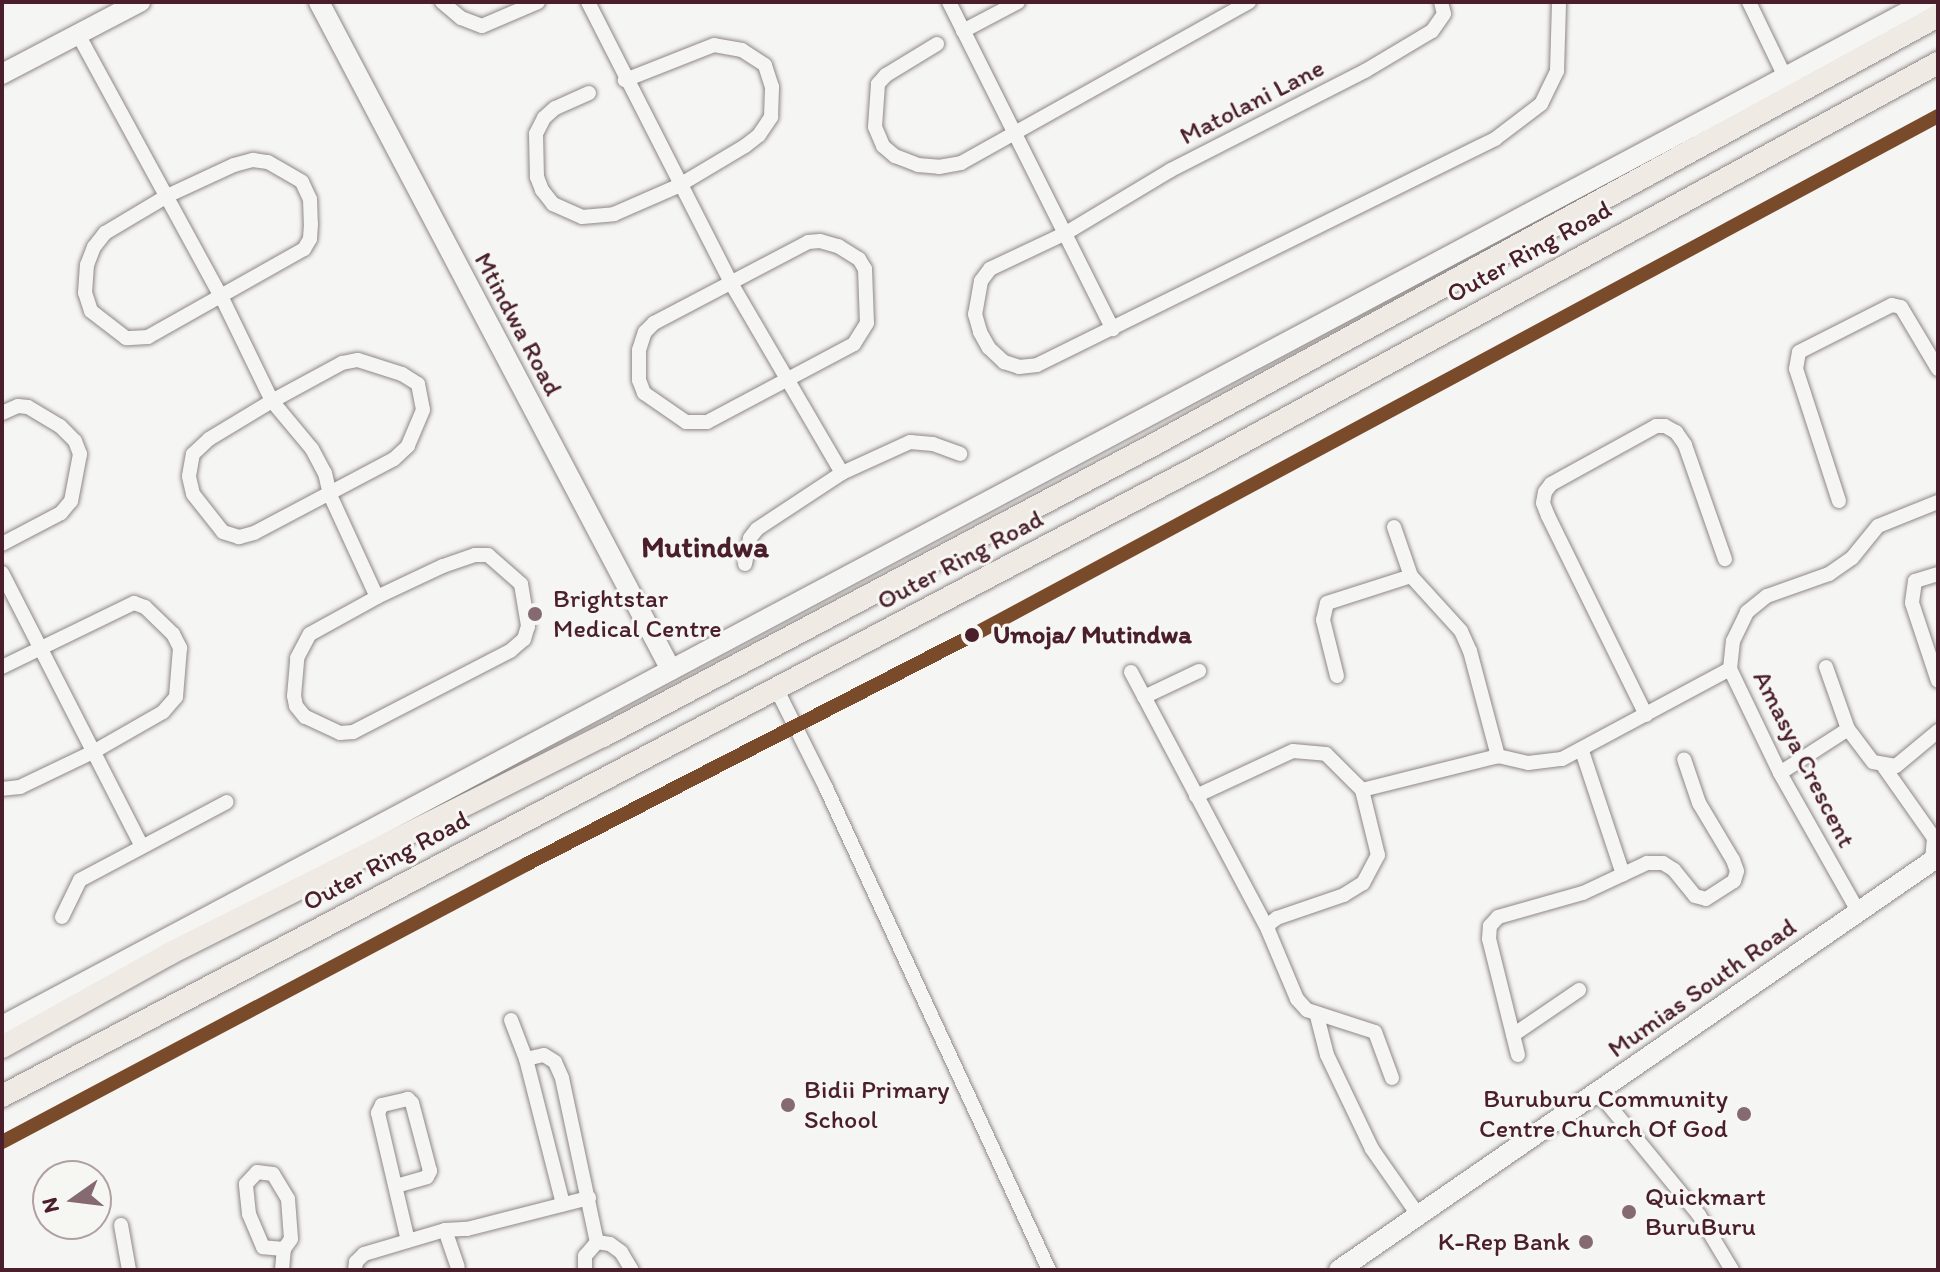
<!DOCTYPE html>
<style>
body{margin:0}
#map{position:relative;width:1940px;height:1272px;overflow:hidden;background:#f5f5f3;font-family:Itim,sans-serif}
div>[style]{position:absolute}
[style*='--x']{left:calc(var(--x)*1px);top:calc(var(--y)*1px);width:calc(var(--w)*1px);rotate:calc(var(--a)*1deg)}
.roads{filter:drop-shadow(0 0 2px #8f8788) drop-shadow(0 0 2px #8f8788)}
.street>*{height:14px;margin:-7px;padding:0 7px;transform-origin:7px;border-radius:7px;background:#f5f5f3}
.secondary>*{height:20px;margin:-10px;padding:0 10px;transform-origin:10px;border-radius:10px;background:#f5f5f3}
.primary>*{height:22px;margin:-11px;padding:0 11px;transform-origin:11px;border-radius:11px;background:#efebe4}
.rail-1>*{height:14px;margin:-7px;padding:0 7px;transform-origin:7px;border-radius:7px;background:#7a4b2a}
.dots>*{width:22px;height:22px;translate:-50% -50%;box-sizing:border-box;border:4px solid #f6f6f2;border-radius:50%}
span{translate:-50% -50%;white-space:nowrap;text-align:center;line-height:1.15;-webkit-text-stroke:6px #f6f6f2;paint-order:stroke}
.street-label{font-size:26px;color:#4a1f2b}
.poi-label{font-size:26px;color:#4a1f2b}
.left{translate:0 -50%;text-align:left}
.right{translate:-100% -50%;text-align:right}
.stop-label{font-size:26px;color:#4a1f2b;font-weight:700}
.quarter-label{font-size:30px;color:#4a1f2b;font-weight:700}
.frame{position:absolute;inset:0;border:4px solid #4a1f2b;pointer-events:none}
.north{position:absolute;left:32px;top:1160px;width:80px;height:80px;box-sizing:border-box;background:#f6f6f2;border:2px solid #b1a0a2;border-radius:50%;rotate:256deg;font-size:22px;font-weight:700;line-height:32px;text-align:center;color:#4a1f2b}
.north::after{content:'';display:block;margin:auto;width:28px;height:36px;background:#866a71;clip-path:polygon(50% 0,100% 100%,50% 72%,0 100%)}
</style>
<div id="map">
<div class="roads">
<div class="street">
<i style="--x:442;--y:2;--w:25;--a:40"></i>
<i style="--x:461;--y:18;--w:22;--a:21"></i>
<i style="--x:482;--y:26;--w:61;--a:-23.2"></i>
<i style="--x:588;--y:2;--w:315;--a:63"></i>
<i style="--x:731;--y:283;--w:220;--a:59.7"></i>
<i style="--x:842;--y:473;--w:75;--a:-24.5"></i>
<i style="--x:910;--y:442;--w:23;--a:5"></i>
<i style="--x:933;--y:444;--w:29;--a:20"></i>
<i style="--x:949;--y:2;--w:366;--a:63.4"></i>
<i style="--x:1441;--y:2;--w:12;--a:76"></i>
<i style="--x:1444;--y:14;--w:21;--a:125"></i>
<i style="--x:1432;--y:31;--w:78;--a:149.2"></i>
<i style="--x:1365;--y:71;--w:218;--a:153"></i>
<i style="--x:1171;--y:170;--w:122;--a:149"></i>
<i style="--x:1066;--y:233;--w:84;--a:154.7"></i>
<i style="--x:990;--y:269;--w:15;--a:127"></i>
<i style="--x:981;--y:281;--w:34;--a:100"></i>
<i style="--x:975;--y:314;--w:19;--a:74"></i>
<i style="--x:980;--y:332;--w:18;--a:61"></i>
<i style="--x:989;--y:348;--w:21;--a:43"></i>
<i style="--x:1004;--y:362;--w:16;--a:18"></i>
<i style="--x:1019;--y:367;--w:18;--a:-6"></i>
<i style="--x:1037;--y:365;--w:511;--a:-26.26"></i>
<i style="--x:1495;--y:139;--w:58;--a:-37.3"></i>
<i style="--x:1541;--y:104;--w:37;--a:-64"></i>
<i style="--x:1557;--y:71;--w:69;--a:-88.3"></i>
<i style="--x:1749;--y:2;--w:85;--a:64.3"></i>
<i style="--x:963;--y:31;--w:62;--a:-27.8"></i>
<i style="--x:79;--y:36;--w:298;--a:61.4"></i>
<i style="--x:222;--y:298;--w:114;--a:64.1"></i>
<i style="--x:272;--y:401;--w:62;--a:50.2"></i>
<i style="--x:312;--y:449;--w:27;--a:62"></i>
<i style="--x:325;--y:473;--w:23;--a:77"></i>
<i style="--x:330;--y:495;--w:112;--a:65.3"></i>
<i style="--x:937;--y:44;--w:60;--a:148.7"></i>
<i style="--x:886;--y:75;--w:12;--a:132"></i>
<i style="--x:878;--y:84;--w:43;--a:94"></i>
<i style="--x:875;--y:127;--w:21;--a:67"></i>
<i style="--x:883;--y:146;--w:16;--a:40"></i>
<i style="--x:895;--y:156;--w:25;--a:21"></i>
<i style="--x:918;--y:165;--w:21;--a:5"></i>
<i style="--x:939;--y:167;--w:22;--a:-10"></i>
<i style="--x:961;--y:163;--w:330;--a:-29.2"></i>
<i style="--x:589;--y:93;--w:37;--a:156"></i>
<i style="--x:555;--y:108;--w:15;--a:138"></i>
<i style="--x:544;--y:118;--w:18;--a:117"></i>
<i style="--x:536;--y:134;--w:43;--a:88.7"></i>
<i style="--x:537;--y:177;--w:14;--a:69"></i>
<i style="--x:542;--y:190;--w:18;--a:52"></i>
<i style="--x:553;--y:204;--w:32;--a:24"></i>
<i style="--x:582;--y:217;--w:32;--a:-5"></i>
<i style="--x:614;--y:214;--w:70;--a:-23.6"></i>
<i style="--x:678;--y:186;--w:78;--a:-30.8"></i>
<i style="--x:745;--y:146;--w:18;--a:-38"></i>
<i style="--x:759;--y:135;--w:22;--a:-56"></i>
<i style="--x:771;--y:117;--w:30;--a:-88"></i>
<i style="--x:772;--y:87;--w:23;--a:-108"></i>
<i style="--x:765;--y:65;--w:27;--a:-147"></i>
<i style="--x:742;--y:50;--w:28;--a:-170"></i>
<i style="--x:714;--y:45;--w:96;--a:158.5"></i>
<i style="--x:253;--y:160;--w:15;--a:8"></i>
<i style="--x:268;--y:162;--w:39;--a:30"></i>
<i style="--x:302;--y:182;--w:19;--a:65"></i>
<i style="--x:310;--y:199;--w:25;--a:88"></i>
<i style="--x:311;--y:224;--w:15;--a:94"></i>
<i style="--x:310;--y:239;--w:12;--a:121"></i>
<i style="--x:304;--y:249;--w:179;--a:150.6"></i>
<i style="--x:148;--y:337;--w:22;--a:177"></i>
<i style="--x:126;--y:338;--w:44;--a:-142.4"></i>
<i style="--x:91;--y:311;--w:19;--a:-108"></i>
<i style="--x:85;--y:293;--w:28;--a:-86"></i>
<i style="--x:87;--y:265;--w:19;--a:-69"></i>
<i style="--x:94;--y:247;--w:18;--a:-52"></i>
<i style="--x:105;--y:233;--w:72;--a:-30.8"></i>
<i style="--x:167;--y:196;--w:74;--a:-24.8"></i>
<i style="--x:234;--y:165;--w:20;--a:-15"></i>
<i style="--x:820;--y:241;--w:19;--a:16"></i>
<i style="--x:838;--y:246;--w:25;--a:32"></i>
<i style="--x:859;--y:259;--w:12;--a:59"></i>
<i style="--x:865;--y:269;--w:54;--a:87.9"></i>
<i style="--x:867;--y:323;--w:25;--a:122"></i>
<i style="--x:854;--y:344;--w:166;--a:152"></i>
<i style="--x:707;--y:422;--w:21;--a:180"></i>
<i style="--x:686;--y:422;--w:51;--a:-145.4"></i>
<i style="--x:644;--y:393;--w:14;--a:-111"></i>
<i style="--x:639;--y:380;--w:30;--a:-90"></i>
<i style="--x:639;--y:350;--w:19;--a:-72"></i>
<i style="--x:645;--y:332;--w:13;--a:-45"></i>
<i style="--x:654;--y:323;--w:174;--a:-27.7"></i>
<i style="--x:808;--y:242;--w:12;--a:-5"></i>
<i style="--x:358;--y:360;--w:46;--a:17.7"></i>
<i style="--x:402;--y:374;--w:19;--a:32"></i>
<i style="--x:418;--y:384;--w:26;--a:79"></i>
<i style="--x:423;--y:410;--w:39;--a:113"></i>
<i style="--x:408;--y:446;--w:19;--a:137"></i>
<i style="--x:394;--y:459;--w:158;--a:152.1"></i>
<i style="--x:254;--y:533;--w:16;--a:165"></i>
<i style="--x:239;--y:537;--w:17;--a:-163"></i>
<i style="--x:223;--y:532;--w:48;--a:-128.3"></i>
<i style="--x:193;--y:494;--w:18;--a:-103"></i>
<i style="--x:189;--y:476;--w:22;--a:-80"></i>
<i style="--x:193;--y:454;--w:22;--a:-43"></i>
<i style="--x:209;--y:439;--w:74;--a:-31.1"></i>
<i style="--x:272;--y:401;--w:80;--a:-28.5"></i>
<i style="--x:342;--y:363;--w:16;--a:-11"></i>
<i style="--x:2;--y:413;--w:17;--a:-24"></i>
<i style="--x:18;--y:406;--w:10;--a:6"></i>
<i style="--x:28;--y:407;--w:37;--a:31"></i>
<i style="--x:60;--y:426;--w:21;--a:45"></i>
<i style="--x:75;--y:441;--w:14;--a:69"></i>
<i style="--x:80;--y:454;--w:48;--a:100.8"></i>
<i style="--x:71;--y:501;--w:16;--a:130"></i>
<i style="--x:61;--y:513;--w:67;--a:152.3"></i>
<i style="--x:1839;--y:501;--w:139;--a:-108"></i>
<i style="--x:1796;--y:369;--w:17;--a:-80"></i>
<i style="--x:1799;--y:352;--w:104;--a:-26.8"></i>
<i style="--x:1892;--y:305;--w:9;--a:13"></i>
<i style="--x:1901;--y:307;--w:72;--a:59.2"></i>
<i style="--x:1394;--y:527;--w:52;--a:70.9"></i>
<i style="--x:1411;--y:576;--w:74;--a:47.7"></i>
<i style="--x:1461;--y:631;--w:22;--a:66"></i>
<i style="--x:1470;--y:651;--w:109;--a:75.1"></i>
<i style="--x:475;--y:555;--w:13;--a:0"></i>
<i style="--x:488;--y:555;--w:44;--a:41.3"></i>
<i style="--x:521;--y:584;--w:43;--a:80.5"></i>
<i style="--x:528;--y:626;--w:14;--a:107"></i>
<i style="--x:524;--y:639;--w:18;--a:139"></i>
<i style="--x:510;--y:651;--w:177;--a:152.7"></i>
<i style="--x:353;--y:732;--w:13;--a:176"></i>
<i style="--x:340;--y:733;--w:38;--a:-155"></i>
<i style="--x:305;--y:717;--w:14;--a:-129"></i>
<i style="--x:296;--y:706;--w:10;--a:-101"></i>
<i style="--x:294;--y:696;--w:38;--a:-85"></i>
<i style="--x:297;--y:658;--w:27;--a:-62"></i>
<i style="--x:310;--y:634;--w:77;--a:-28.9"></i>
<i style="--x:377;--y:597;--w:73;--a:-25.2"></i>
<i style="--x:443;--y:566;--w:34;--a:-19"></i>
<i style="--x:745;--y:564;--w:26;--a:-79"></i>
<i style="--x:750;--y:538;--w:11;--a:-52"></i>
<i style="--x:757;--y:529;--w:102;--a:-33.4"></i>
<i style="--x:2;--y:573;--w:307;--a:62.9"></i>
<i style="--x:1938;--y:574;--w:24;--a:163"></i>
<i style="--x:1915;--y:581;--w:22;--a:98"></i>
<i style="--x:1912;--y:603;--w:82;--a:71.6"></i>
<i style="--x:2;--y:667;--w:147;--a:-25.9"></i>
<i style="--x:134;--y:603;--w:12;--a:20"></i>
<i style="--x:145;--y:607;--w:39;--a:44"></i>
<i style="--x:173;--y:634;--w:16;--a:63"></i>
<i style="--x:180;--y:648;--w:49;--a:94.7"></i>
<i style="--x:176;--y:697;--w:20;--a:131"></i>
<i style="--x:163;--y:712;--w:78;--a:150.2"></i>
<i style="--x:95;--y:751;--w:83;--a:154.4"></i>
<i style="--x:20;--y:787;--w:18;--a:174"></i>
<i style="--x:1826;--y:667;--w:66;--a:70.5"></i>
<i style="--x:1848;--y:729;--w:41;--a:52.9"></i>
<i style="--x:1873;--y:762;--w:23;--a:10"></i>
<i style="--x:1896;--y:766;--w:55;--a:-39.8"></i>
<i style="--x:1131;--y:672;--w:292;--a:62"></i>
<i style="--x:1337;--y:676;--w:58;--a:-104"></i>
<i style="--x:1323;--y:620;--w:17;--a:-77"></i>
<i style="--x:1327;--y:603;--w:88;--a:-17.8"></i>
<i style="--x:777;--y:690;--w:110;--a:63.4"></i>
<i style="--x:826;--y:788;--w:531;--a:65.17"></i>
<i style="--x:1144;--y:697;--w:61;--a:-25.3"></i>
<i style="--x:1646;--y:715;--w:222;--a:-116.2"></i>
<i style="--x:1548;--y:516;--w:14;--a:-111"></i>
<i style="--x:1543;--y:503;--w:11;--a:-80"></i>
<i style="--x:1545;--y:492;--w:10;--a:-53"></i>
<i style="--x:1551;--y:484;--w:120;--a:-28.9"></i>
<i style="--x:1656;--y:426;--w:9;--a:0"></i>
<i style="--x:1665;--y:426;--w:13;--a:29"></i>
<i style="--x:1676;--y:432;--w:16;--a:55"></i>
<i style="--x:1685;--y:445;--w:121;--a:70.7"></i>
<i style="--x:1582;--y:751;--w:130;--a:71.6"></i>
<i style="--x:1884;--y:767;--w:87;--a:54.8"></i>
<i style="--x:1934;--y:838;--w:24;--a:95"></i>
<i style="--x:1780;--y:773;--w:81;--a:-32.9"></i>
<i style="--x:1362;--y:790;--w:140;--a:-14"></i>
<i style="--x:1498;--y:756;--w:31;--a:13"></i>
<i style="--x:1528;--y:763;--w:34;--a:-7"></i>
<i style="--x:1562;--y:759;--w:191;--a:-28.2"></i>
<i style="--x:1196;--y:796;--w:107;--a:-24.9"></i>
<i style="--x:1293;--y:751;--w:33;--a:5"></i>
<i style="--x:1326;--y:754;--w:51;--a:45"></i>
<i style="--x:1362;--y:790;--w:67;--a:76.2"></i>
<i style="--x:1378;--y:855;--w:32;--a:118"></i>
<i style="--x:1363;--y:883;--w:22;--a:148"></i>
<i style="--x:1344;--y:895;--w:71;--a:161.1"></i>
<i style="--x:1277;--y:918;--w:10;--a:143"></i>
<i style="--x:1269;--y:924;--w:6;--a:99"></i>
<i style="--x:1268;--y:930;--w:75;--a:67.2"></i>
<i style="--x:1297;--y:999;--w:15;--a:48"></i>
<i style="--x:1307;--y:1010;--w:71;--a:17.9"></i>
<i style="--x:1375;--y:1032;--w:49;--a:69.7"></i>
<i style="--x:1858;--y:911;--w:159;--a:-119.5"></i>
<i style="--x:1780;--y:773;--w:115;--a:-115.7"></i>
<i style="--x:1730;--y:669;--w:28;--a:-84"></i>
<i style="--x:1733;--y:641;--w:32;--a:-64"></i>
<i style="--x:1747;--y:612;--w:26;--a:-39"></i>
<i style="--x:1767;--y:596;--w:66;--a:-19.5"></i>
<i style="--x:1829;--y:574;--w:28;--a:-35"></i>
<i style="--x:1852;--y:558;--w:41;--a:-50.9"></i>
<i style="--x:1878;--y:526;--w:65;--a:-21.8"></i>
<i style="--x:62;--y:917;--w:41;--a:-64.1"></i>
<i style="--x:80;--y:880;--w:166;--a:-28"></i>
<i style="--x:1317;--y:1016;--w:40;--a:75.6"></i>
<i style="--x:1327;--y:1055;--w:104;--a:64.4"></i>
<i style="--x:1372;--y:1149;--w:82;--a:55"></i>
<i style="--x:511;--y:1020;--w:42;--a:69"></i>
<i style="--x:526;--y:1059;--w:150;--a:75.7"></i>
<i style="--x:1513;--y:1035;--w:80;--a:-34.3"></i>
<i style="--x:1518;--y:1055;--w:120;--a:-104"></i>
<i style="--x:1489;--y:939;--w:13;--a:-86"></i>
<i style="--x:1490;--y:926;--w:12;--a:-48"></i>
<i style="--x:1498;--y:917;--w:88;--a:-15.8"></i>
<i style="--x:1583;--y:893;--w:71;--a:-25.1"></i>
<i style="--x:1647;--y:863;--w:16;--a:0"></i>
<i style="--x:1663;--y:863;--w:13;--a:32"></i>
<i style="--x:1674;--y:870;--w:33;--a:51"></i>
<i style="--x:1695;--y:896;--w:11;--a:15"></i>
<i style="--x:1706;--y:899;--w:33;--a:-33"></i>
<i style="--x:1734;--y:881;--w:10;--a:-73"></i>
<i style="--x:1737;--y:871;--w:12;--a:-110"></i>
<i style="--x:1733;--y:860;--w:66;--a:-120.8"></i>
<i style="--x:1699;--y:803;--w:46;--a:-108.8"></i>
<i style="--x:526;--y:1059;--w:18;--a:-13"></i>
<i style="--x:544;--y:1055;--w:13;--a:32"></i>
<i style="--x:555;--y:1062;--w:17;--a:66"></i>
<i style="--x:562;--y:1078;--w:168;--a:78"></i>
<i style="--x:1598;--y:1092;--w:159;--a:50.6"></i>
<i style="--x:1699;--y:1215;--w:64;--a:59"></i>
<i style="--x:396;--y:1186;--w:32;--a:-16"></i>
<i style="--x:427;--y:1177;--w:7;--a:-63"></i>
<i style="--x:430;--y:1171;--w:70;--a:-104.8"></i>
<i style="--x:412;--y:1103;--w:6;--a:-135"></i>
<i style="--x:408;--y:1099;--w:27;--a:167"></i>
<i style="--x:382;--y:1105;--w:9;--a:117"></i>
<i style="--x:378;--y:1113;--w:131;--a:76.8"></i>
<i style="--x:121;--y:1225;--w:46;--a:79.9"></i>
<i style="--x:445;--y:1230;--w:39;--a:71"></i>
<i style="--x:597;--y:1242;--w:13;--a:9"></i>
<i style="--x:610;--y:1244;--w:14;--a:36"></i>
<i style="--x:621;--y:1252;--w:21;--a:59"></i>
<i style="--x:282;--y:1270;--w:21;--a:-85"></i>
<i style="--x:284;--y:1249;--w:21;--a:-175"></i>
<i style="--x:263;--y:1247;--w:36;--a:-113"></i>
<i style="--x:249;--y:1214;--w:30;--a:-96"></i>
<i style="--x:246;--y:1184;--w:16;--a:-47"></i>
<i style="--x:257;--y:1172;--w:16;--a:7"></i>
<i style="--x:273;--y:1174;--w:29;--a:59"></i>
<i style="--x:288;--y:1199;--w:40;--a:85.7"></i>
<i style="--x:291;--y:1239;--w:12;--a:125"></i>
<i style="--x:355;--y:1270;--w:8;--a:-83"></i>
<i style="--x:356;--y:1262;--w:11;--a:-45"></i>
<i style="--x:364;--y:1254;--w:84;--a:-16.5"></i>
<i style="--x:445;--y:1230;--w:22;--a:-3"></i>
<i style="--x:467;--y:1229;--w:126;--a:-14.3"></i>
<i style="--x:585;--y:1270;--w:14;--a:-90"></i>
<i style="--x:585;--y:1256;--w:18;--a:-49"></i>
</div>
<div class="secondary">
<i style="--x:319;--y:2;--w:755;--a:62.21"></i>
<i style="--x:2;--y:74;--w:156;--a:-27.6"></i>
<i style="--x:2;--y:1026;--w:2180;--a:-28.02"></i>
<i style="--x:1339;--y:1270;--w:728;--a:-34.59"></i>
</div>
<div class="primary">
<i style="--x:2;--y:1047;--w:193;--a:-29.1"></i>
<i style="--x:171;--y:953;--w:483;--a:-26.7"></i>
<i style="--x:603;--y:736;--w:622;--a:-27.88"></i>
<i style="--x:1153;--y:445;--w:895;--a:-28.66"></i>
<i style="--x:2;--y:1096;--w:1353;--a:-27.76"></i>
<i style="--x:1199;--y:466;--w:842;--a:-28.61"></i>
</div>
</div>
<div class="rail-1">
<i style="--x:2;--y:1142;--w:594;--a:-27.9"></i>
<i style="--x:527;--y:864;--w:501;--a:-27.18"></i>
<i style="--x:973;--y:635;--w:1096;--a:-28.27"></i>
</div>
<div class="dots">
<i style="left:535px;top:614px;background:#866a71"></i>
<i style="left:972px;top:635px;background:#4a1f2b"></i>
<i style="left:788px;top:1105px;background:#866a71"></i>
<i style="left:1744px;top:1114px;background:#866a71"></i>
<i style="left:1629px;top:1212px;background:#866a71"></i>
<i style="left:1586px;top:1242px;background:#866a71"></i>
</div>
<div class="street-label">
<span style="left:1252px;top:102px;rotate:-27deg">Matolani Lane</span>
<span style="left:1529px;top:252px;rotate:-29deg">Outer Ring Road</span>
<span style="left:518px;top:324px;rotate:62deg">Mtindwa Road</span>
<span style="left:960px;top:560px;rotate:-28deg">Outer Ring Road</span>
<span style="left:1804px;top:759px;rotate:63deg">Amasya Crescent</span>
<span style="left:386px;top:861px;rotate:-28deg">Outer Ring Road</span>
<span style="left:1702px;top:988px;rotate:-35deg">Mumias South Road</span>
</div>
<div class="poi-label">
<span class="left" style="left:553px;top:614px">Brightstar<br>Medical Centre</span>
<span class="left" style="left:804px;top:1105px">Bidii Primary<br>School</span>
<span class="right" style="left:1728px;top:1114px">Buruburu Community<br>Centre Church Of God</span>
<span class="left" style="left:1645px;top:1212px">Quickmart<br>BuruBuru</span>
<span class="right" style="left:1570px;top:1242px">K-Rep Bank</span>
</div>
<div class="stop-label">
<span class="left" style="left:993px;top:635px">Umoja/ Mutindwa</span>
</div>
<div class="quarter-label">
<span style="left:705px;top:547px">Mutindwa</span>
</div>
<div class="frame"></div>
<div class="north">N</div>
</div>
